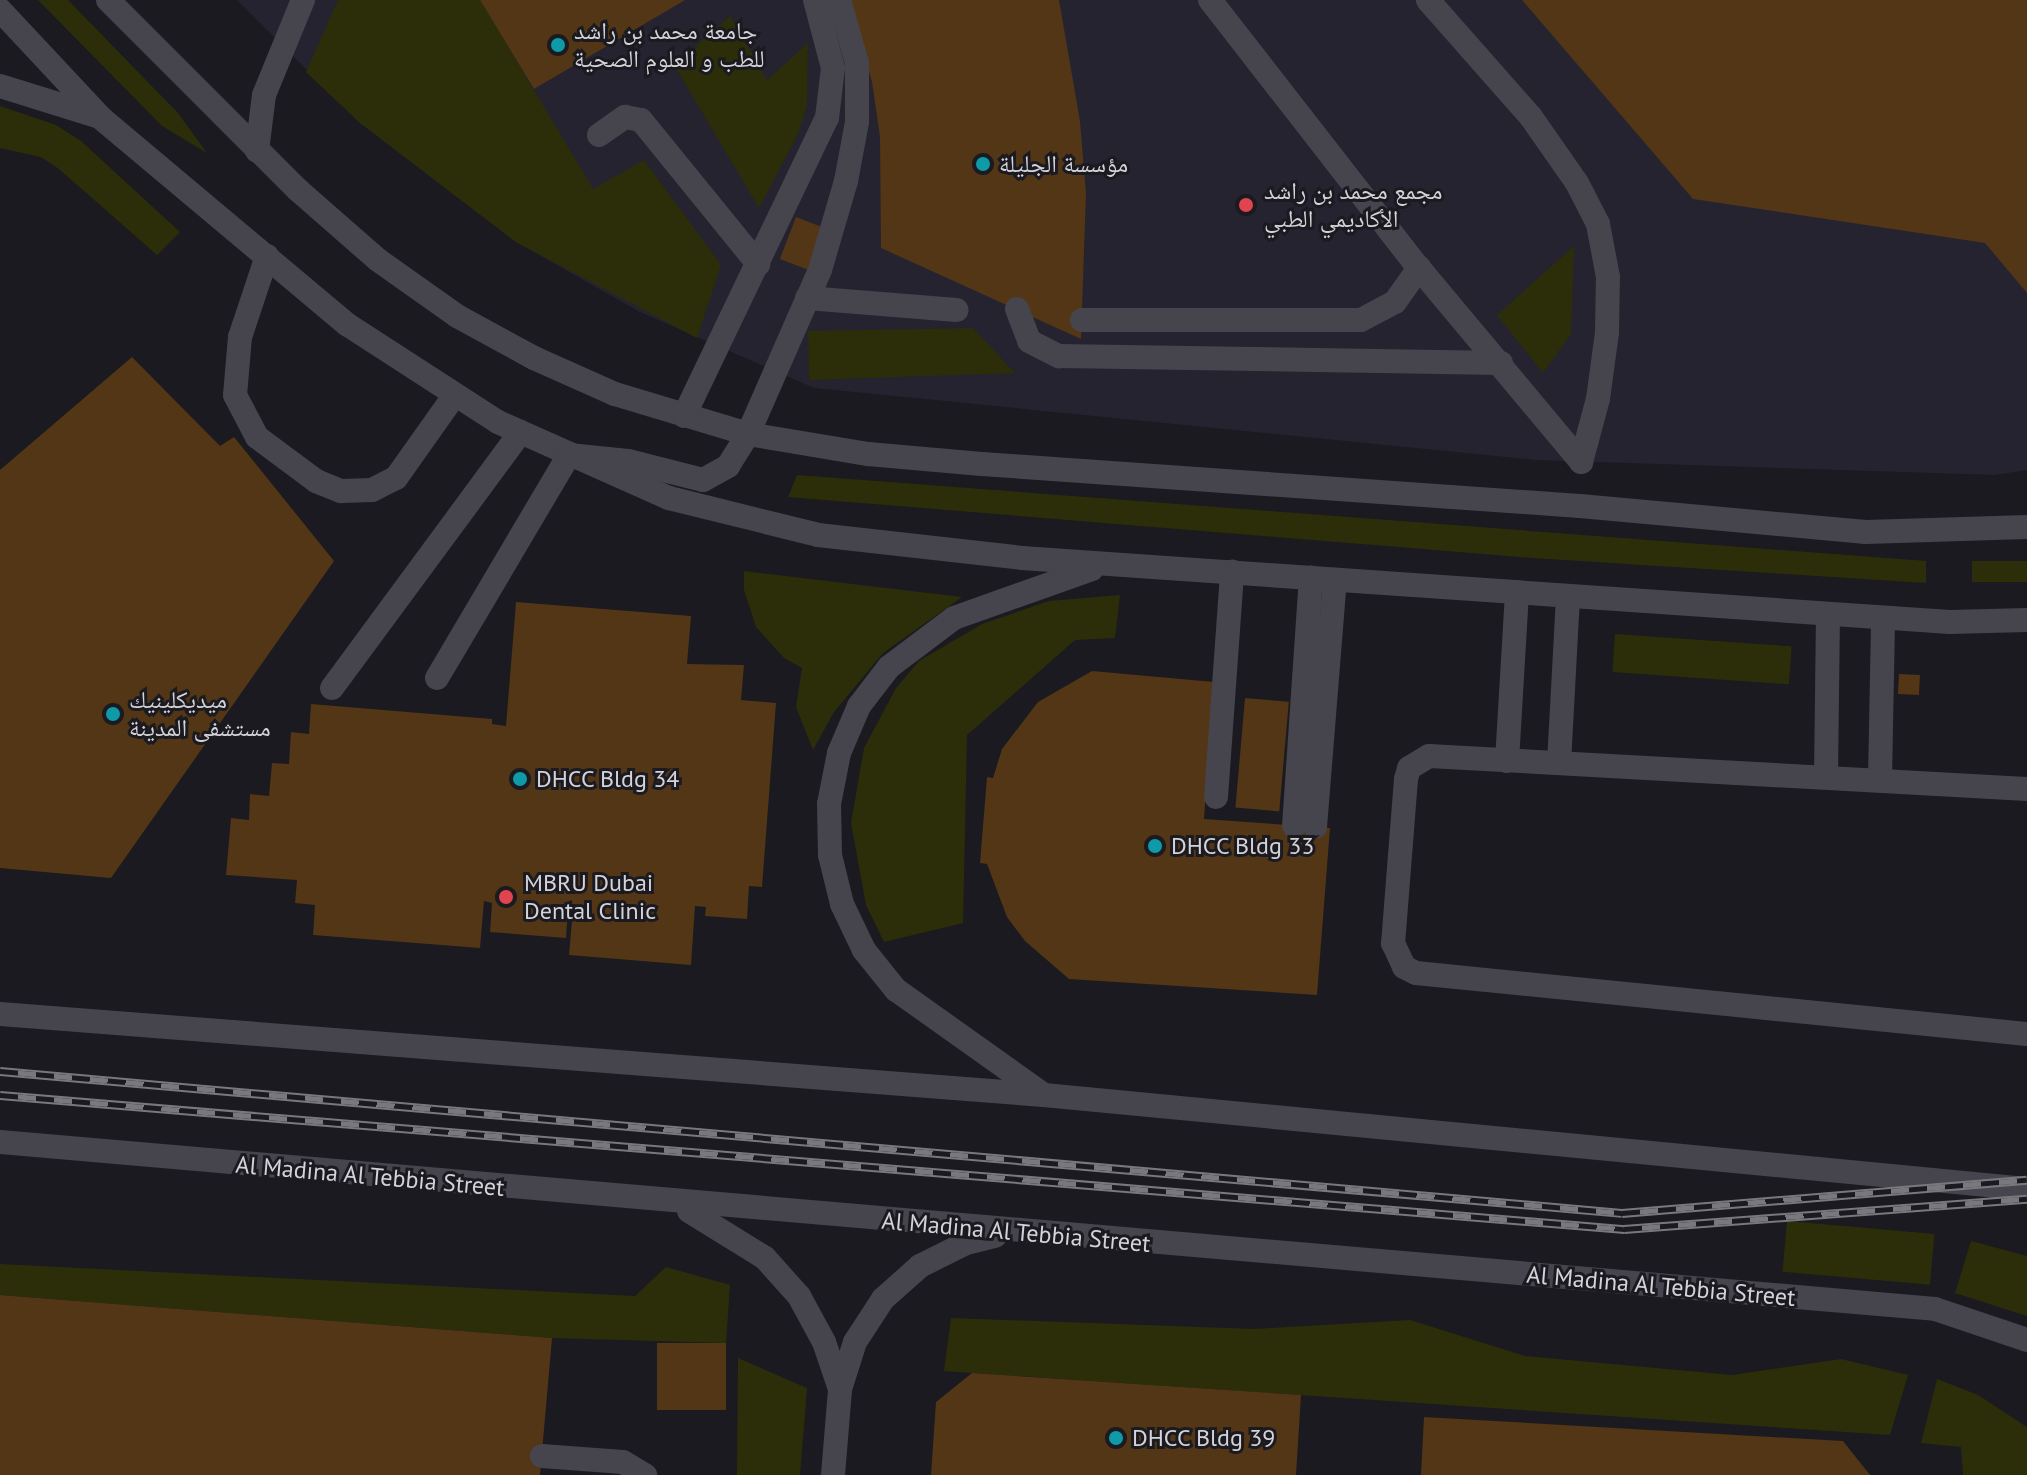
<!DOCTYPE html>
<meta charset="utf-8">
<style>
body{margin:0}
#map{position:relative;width:2027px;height:1475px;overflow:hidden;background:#1a1a20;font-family:"PT Sans","Noto Naskh Arabic",sans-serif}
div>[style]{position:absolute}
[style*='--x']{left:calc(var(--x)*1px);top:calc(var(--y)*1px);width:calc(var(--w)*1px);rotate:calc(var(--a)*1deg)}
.built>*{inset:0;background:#24232f}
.green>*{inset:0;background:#2c2e09;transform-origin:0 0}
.building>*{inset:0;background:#523615;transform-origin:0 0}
.minor>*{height:24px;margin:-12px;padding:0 12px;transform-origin:12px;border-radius:12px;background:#46454d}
.rail>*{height:9px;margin-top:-4.5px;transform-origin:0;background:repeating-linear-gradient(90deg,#1a1a20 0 18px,#78787d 0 36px);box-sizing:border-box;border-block:2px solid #78787d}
.dots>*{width:22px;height:22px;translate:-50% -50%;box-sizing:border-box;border:4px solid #1a1a20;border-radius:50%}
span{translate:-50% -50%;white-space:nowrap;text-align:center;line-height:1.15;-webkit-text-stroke:6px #1a1a20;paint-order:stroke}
.poi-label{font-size:24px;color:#d4d4d8}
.left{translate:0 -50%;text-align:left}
.street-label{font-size:24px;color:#d4d4d8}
</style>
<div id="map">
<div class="built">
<i style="clip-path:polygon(237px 0,2027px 0,2027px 470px,1995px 475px,1536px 460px,814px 388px,640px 312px,516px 242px,360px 123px)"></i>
</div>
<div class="green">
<i style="clip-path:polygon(38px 0,68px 0,178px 113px,207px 153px,162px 126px)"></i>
<i style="clip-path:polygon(338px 0,480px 0,593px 189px,644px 160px,721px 265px,697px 338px,516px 242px,360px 123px,306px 72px)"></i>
<i style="clip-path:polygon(730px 16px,767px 80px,808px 43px,807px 105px,798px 134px,759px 208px,674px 65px)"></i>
<i style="clip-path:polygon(0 106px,56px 125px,81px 141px,180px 232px,157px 255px,59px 169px,41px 157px,0 148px)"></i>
<i style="clip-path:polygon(1574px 246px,1571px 334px,1543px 373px,1497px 315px)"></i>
<i style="clip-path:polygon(973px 328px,1015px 373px,809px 380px,808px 331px)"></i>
<i style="clip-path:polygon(797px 475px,1926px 561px,1926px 583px,1533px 558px,788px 497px)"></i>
<i style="left:2027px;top:561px;width:21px;height:55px;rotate:90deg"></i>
<i style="clip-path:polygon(744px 571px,962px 597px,883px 653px,834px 712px,813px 750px,796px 707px,802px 668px,784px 658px,756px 627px,744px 590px)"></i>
<i style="clip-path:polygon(1120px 595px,1115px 638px,1075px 640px,967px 735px,963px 923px,884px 942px,866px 905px,851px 823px,864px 748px,896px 688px,919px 661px,982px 624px,1049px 601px)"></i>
<i style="left:1615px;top:634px;width:177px;height:38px;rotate:4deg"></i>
<i style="left:1787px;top:1221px;width:148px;height:51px;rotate:5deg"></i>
<i style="clip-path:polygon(1971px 1241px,2027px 1256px,2027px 1316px,1955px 1293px)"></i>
<i style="clip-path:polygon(0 1264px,635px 1296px,666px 1267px,730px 1285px,726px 1343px,552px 1338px,0 1295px)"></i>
<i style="clip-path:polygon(951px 1318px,1254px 1329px,1410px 1320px,1525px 1356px,1732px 1375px,1841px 1359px,1908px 1375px,1890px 1435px,944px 1371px)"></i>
<i style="clip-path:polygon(738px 1358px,807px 1388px,800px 1475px,737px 1475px)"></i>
<i style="clip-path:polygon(1937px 1379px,1978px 1395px,2027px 1427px,2027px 1475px,1963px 1475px,1961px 1447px,1921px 1443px)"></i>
</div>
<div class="building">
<i style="clip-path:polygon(480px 0,685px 0,534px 89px)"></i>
<i style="clip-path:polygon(849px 0,1059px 0,1080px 121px,1086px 193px,1081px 339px,881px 248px,880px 137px,872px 82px)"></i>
<i style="clip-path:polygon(1522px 0,2027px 0,2027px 293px,1985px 243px,1693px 199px)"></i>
<i style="left:796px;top:217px;width:30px;height:45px;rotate:21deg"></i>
<i style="clip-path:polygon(132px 357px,220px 446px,234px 437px,334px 561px,111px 878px,0 868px,0 470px)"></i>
<i style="clip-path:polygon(516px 602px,691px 616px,687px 664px,744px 665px,741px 700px,776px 703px,762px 887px,749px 886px,747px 919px,705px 916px,706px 907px,695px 906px,691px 965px,569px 955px,573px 909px,568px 908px,566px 938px,490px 932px,492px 903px,484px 901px,480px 948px,313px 935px,315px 905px,295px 903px,297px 880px,226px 875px,231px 818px,249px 820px,250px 794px,269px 796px,272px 763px,289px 764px,291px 732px,309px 734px,311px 704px,492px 719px,492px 724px,506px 726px)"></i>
<i style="clip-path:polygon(1092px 671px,1214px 682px,1204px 819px,1330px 828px,1317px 995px,1069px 979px,1025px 941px,1007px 917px,987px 864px,980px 863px,987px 777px,993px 778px,1002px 749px,1038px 702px)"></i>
<i style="left:1899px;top:674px;width:21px;height:20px;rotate:3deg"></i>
<i style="left:1245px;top:698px;width:44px;height:110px;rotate:5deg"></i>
<i style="clip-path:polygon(0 1295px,552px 1338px,540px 1475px,0 1475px)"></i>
<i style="left:657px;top:1343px;width:69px;height:67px"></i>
<i style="clip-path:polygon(972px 1373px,1301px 1395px,1296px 1475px,931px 1475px,936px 1402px)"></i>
<i style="clip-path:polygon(1424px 1417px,1843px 1441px,1870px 1475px,1421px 1475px)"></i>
</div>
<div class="minor">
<i style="--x:108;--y:0;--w:269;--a:45"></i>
<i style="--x:298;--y:190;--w:106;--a:41.2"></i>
<i style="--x:378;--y:260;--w:97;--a:35.3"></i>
<i style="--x:457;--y:316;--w:88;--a:28.6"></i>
<i style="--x:534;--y:358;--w:89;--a:24"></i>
<i style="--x:615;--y:394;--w:139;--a:16.7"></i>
<i style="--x:748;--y:434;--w:122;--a:9.5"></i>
<i style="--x:868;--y:454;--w:114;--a:5"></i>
<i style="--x:982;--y:464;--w:599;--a:4.02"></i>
<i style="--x:1580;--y:506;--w:287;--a:5.2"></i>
<i style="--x:1866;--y:532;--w:161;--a:-1.8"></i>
<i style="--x:1210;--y:0;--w:340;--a:52.1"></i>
<i style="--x:1419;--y:268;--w:253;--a:50.1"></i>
<i style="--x:1581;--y:462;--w:65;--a:-74.9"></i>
<i style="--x:1598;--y:399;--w:68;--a:-82.3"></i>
<i style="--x:1607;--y:332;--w:55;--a:-89"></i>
<i style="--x:1608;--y:277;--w:54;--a:-100.7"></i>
<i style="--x:1598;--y:224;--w:46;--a:-117.1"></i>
<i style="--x:1577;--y:183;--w:80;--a:-124.9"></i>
<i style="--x:1531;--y:117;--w:156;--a:-131.4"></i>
<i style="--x:0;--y:10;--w:148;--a:46.9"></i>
<i style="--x:101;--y:118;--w:322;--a:40"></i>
<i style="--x:348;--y:325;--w:179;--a:32.9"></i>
<i style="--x:498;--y:422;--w:187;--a:24"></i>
<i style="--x:669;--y:498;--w:154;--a:13.9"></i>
<i style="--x:818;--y:535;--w:205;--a:6.4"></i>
<i style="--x:1022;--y:558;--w:930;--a:3.95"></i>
<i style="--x:1950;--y:622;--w:77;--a:-1.5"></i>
<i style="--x:0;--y:86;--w:102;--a:17.2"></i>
<i style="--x:599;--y:135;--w:32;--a:-35"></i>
<i style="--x:625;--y:117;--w:16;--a:11"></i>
<i style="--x:641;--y:120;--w:186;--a:50.9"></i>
<i style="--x:257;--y:151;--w:56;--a:-82.9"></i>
<i style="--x:264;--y:95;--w:103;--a:-67.7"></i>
<i style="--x:267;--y:256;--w:85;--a:108.4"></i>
<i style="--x:240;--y:337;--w:58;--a:94.9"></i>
<i style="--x:235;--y:395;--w:47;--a:62.4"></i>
<i style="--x:257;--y:437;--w:74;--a:36.7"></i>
<i style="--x:316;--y:481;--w:27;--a:22"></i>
<i style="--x:341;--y:491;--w:31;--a:-2"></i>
<i style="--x:372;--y:490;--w:27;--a:-27"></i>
<i style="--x:396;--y:478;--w:100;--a:-54.7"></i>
<i style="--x:807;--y:298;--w:150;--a:4.6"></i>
<i style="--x:1017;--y:309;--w:34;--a:69"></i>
<i style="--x:1029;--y:341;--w:34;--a:27"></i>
<i style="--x:1059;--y:356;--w:442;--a:0.9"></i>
<i style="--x:1082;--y:320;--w:279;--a:0"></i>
<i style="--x:1361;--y:320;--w:38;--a:-28"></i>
<i style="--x:1395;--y:302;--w:42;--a:-54.8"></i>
<i style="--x:684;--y:416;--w:331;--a:-64.4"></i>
<i style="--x:827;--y:118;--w:50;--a:-83.2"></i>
<i style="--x:833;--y:68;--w:70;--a:-104.8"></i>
<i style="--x:437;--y:678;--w:259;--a:-59.4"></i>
<i style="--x:569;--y:455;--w:59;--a:5.8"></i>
<i style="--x:628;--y:461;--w:77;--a:14.2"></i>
<i style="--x:703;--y:480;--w:29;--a:-29"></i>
<i style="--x:728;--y:466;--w:38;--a:-58"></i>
<i style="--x:748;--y:434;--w:179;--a:-66.3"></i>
<i style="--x:820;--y:270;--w:93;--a:-73.7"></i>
<i style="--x:846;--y:181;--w:60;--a:-79.4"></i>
<i style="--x:857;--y:122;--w:59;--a:-90"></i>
<i style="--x:857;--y:63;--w:66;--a:-105.9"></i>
<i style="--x:332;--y:688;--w:318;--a:-53.6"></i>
<i style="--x:1507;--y:761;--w:169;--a:-86.6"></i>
<i style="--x:1559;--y:763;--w:167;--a:-86.9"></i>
<i style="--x:1826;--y:777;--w:163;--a:-89.3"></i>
<i style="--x:1880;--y:779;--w:161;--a:-88.9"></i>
<i style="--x:2027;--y:789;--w:599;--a:-176.84"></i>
<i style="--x:1429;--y:756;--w:23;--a:149"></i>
<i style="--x:1409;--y:768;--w:11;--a:105"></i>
<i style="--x:1406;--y:779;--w:165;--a:94.5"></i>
<i style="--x:1393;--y:943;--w:26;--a:65"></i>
<i style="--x:1404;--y:967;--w:13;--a:27"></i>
<i style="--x:1416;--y:973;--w:614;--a:5.7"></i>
<i style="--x:1216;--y:797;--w:226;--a:-85.9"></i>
<i style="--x:1294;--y:826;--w:249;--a:-86.1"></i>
<i style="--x:1315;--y:827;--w:248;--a:-85.4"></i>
<i style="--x:0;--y:1014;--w:1047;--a:4.44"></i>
<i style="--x:1044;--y:1095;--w:987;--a:5.46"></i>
<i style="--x:1044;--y:1095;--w:181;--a:-144.6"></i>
<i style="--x:896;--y:990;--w:51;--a:-128.7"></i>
<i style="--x:864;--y:950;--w:51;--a:-115.6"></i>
<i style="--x:842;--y:904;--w:50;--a:-103.8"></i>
<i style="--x:830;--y:855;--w:51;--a:-91.1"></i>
<i style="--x:829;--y:804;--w:52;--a:-78.9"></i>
<i style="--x:839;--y:753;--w:51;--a:-66.9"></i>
<i style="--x:859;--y:706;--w:49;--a:-52.4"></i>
<i style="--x:889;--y:667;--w:81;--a:-37"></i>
<i style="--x:954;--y:618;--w:146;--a:-19.5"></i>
<i style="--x:0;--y:1142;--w:1942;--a:4.93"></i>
<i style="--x:1935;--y:1309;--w:97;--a:18.6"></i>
<i style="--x:689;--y:1211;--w:89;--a:31.7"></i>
<i style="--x:765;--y:1258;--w:51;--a:48.2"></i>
<i style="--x:799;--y:1296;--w:52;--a:61.5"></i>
<i style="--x:824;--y:1342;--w:50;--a:71.2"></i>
<i style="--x:542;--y:1456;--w:81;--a:4.2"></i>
<i style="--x:623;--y:1462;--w:26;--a:31"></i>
<i style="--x:833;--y:1475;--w:86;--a:-85.3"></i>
<i style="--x:840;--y:1389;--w:49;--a:-72.3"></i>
<i style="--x:855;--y:1342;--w:51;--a:-56.9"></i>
<i style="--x:883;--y:1299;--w:50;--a:-41.7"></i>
<i style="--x:920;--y:1266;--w:51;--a:-26.6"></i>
<i style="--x:966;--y:1243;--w:30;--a:-14"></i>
</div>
<div class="rail">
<i style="--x:0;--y:1071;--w:1628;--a:5"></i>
<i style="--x:1622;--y:1213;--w:406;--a:-4.7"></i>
<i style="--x:0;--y:1095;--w:1630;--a:4.72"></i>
<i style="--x:1624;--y:1229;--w:404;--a:-4.3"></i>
</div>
<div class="dots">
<i style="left:558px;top:45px;background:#0f9aa8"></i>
<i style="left:983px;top:164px;background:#0f9aa8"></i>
<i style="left:1246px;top:205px;background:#e0444e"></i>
<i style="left:113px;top:714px;background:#0f9aa8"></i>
<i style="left:520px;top:779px;background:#0f9aa8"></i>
<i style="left:1155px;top:846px;background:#0f9aa8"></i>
<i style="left:506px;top:897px;background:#e0444e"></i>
<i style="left:1116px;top:1438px;background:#0f9aa8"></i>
</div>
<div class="poi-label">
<span class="left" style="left:574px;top:45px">جامعة محمد بن راشد<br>للطب و العلوم الصحية</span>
<span class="left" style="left:999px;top:164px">مؤسسة الجليلة</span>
<span class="left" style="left:1264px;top:205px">مجمع محمد بن راشد<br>الأكاديمي الطبي</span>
<span class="left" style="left:129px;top:714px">ميديكلينيك<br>مستشفى المدينة</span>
<span class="left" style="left:536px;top:779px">DHCC Bldg 34</span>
<span class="left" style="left:1171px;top:846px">DHCC Bldg 33</span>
<span class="left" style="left:524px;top:897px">MBRU Dubai<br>Dental Clinic</span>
<span class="left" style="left:1132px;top:1438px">DHCC Bldg 39</span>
</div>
<div class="street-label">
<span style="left:370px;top:1176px;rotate:5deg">Al Madina Al Tebbia Street</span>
<span style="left:1016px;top:1232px;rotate:5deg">Al Madina Al Tebbia Street</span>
<span style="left:1661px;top:1286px;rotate:5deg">Al Madina Al Tebbia Street</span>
</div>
</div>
